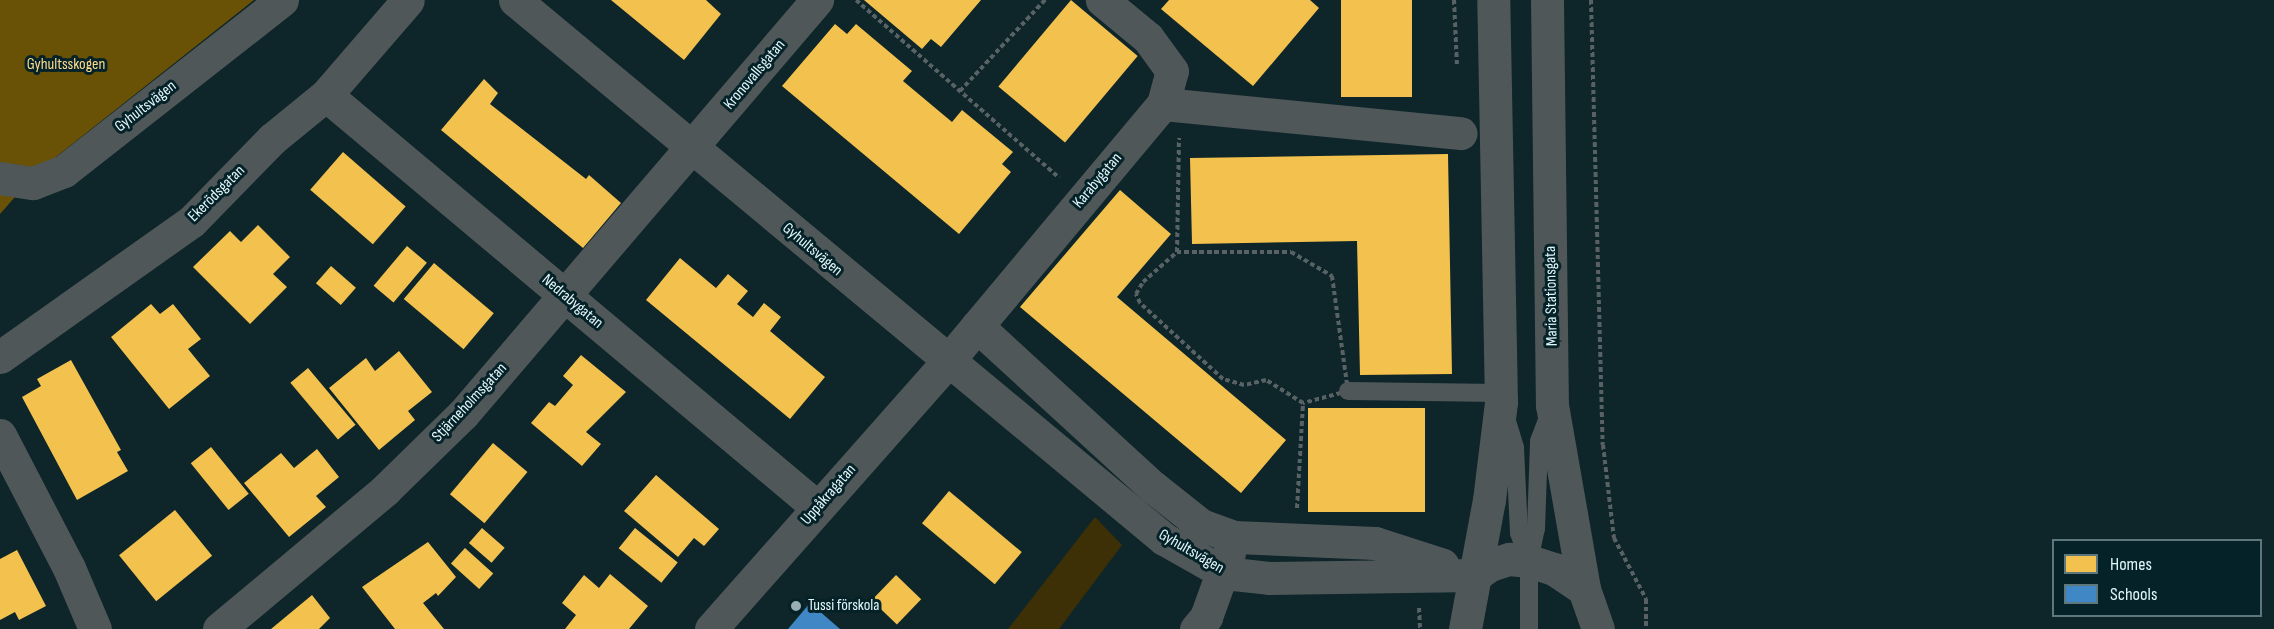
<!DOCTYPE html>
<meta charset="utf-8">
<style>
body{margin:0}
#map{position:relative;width:2274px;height:629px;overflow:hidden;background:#0e2529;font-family:"Sofia Sans Condensed",sans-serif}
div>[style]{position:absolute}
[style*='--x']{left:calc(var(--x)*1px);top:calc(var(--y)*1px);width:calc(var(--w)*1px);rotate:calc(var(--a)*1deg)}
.green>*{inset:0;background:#3e3006}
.forest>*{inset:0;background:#695106}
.homes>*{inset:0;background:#f2c14e;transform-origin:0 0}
.schools>*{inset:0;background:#3f88c5}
.path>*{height:4px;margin-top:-2px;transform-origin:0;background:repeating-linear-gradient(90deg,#586264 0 4.5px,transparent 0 7.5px)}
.lane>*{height:18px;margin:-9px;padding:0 9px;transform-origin:9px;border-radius:9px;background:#4f5759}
.street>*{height:33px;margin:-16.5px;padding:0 16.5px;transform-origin:16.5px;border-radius:16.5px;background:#4f5759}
.dots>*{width:16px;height:16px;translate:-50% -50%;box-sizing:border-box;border:3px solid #042228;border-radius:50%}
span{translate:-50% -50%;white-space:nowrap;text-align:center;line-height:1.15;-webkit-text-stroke:6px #042228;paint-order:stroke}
.park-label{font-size:16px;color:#fdd98d}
.street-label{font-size:16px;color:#e2f7fb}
.poi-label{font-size:16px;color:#e2f7fb}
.left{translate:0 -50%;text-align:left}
.legend{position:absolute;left:2052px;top:539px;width:210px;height:78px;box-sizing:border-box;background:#042228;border:2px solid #5d777c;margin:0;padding:8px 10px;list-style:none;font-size:18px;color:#e2f7fb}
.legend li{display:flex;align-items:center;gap:12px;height:30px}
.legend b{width:30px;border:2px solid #5d777c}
</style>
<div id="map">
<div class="green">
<i style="clip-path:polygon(1095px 517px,1122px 545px,1059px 629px,1008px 629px)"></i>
</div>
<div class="forest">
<i style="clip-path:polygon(0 0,254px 0,37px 172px,0 214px)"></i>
</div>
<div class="homes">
<i style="clip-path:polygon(611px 0,706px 0,721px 14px,684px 60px)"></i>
<i style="clip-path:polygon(864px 0,981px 0,941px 47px,931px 39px,922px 49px)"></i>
<i style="left:1071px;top:0;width:87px;height:113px;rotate:40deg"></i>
<i style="clip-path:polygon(1169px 0,1310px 0,1319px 8px,1253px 86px,1161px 9px)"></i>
<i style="left:1341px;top:0;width:71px;height:97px"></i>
<i style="clip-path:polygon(835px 24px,847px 34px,856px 24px,912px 71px,903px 81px,952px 122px,962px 110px,1013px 152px,1002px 164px,1011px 172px,959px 234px,782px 86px)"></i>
<i style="clip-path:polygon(484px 79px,498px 93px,490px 104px,586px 179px,589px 175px,621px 203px,583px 248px,441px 130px)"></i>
<i style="left:343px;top:152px;width:83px;height:50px;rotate:41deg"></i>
<i style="clip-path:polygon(1448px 154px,1452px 374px,1360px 375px,1357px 241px,1192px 244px,1190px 158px)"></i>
<i style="clip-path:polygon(1120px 190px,1171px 234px,1117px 297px,1286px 440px,1241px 493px,1020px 307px)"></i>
<i style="clip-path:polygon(258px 225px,290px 257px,273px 274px,287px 287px,250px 324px,193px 267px,230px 231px,241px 242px)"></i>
<i style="left:407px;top:246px;width:26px;height:52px;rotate:40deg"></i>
<i style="clip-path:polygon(680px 258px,716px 288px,728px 274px,748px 291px,737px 304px,753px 317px,764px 303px,781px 317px,770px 331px,825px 377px,790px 419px,646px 300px)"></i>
<i style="left:434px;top:263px;width:78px;height:47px;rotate:40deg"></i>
<i style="left:331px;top:266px;width:33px;height:23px;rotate:41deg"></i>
<i style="clip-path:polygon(151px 304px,160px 314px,173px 304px,201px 339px,188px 349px,210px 376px,169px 409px,111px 337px)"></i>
<i style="clip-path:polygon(399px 351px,432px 392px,408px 411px,415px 420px,379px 450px,329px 388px,366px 358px,375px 371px)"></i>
<i style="clip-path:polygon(581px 355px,626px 392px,586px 432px,601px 444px,582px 466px,531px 423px,549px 402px,555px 406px,573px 385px,563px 376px)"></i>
<i style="clip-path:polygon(71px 360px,121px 450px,117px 452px,128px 471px,77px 500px,22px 397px,41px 386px,37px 379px)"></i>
<i style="left:308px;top:368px;width:74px;height:23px;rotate:50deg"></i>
<i style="left:1308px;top:408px;width:117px;height:104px"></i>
<i style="left:493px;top:443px;width:45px;height:67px;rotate:40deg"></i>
<i style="left:211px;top:447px;width:60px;height:26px;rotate:51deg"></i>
<i style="clip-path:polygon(317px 449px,339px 477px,316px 496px,326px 507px,289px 537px,244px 483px,281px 453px,294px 468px)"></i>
<i style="clip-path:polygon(656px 475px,719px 529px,704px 546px,694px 538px,678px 557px,624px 511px)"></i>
<i style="left:949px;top:491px;width:95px;height:42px;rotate:40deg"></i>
<i style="left:175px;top:510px;width:59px;height:72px;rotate:51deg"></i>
<i style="left:482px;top:528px;width:30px;height:20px;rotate:41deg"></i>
<i style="left:635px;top:528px;width:55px;height:26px;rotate:39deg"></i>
<i style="clip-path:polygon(428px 542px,456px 577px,438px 596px,436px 593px,423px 603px,444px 629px,395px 629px,362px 587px)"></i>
<i style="left:465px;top:548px;width:38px;height:21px;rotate:42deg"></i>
<i style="clip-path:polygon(17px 550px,46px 606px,19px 620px,15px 612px,0 620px,0 559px)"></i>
<i style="clip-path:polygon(610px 574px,648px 606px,629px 629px,565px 629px,576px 615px,562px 603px,584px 575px,599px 588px)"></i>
<i style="left:896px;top:575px;width:35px;height:35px;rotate:44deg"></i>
<i style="clip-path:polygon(312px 595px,330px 618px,319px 629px,271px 629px)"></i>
</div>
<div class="schools">
<i style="clip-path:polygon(810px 603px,840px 629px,788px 629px)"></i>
</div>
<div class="path">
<i style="--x:856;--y:0;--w:270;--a:41.2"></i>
<i style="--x:1454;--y:0;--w:65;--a:87.4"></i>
<i style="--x:1591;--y:0;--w:445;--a:88.5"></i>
<i style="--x:1603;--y:445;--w:94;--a:83.3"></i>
<i style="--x:1614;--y:538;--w:69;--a:62.3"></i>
<i style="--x:1646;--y:599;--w:30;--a:90"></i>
<i style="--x:960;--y:91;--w:125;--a:-47"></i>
<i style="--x:1177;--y:252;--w:114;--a:0"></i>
<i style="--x:1291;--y:252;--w:48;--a:30.3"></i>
<i style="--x:1332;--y:276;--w:116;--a:82.1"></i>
<i style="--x:1348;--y:391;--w:47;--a:165.1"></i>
<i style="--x:1303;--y:403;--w:44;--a:-148.1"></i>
<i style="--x:1266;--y:380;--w:23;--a:167"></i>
<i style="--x:1244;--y:385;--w:22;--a:-164"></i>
<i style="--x:1223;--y:379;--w:113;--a:-137.5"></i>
<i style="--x:1140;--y:303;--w:10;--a:-114"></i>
<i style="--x:1136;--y:294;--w:14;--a:-60"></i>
<i style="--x:1143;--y:282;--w:45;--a:-41.4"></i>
<i style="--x:1177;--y:252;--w:114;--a:-89"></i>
<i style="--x:1297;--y:508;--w:105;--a:-86.7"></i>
<i style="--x:1419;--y:608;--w:21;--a:87"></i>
</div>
<div class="lane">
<i style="--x:1348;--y:391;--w:152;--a:0.8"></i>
<i style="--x:1506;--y:418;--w:31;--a:73"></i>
<i style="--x:1515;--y:448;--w:85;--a:87.3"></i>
<i style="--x:1519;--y:533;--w:30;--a:70"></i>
<i style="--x:1529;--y:629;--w:68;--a:-90"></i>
<i style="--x:1529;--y:561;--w:33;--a:-78"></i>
<i style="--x:1536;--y:529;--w:88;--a:-88"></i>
<i style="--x:1539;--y:441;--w:30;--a:-69"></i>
</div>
<div class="street">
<i style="--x:515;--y:0;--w:844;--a:39.71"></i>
<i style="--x:1164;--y:539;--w:69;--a:29.5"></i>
<i style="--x:1224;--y:573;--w:45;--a:6.3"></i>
<i style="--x:1269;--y:578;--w:207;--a:-0.8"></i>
<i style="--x:1547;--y:0;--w:405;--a:89.3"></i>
<i style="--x:1552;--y:405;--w:187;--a:80.1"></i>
<i style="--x:1584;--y:589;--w:42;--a:70.7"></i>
<i style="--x:326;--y:95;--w:642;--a:40.01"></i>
<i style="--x:1163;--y:104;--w:299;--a:5.6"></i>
<i style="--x:0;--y:178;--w:33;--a:9"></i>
<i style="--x:33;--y:183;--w:33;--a:-21"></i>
<i style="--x:64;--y:171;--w:277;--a:-38.1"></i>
<i style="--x:977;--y:326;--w:239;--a:42.5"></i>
<i style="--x:1153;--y:487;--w:61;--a:38.4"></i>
<i style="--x:1201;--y:525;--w:35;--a:20"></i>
<i style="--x:1234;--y:537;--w:141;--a:2.4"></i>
<i style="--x:1375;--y:543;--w:71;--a:17.9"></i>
<i style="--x:0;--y:357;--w:235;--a:-35.3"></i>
<i style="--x:192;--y:221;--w:115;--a:-45.7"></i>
<i style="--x:272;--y:139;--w:70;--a:-39.2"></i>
<i style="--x:326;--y:95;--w:125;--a:-49.2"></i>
<i style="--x:0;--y:435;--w:150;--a:62.6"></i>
<i style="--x:69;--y:568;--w:66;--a:66.9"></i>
<i style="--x:1476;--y:575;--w:17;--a:-36"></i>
<i style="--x:1490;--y:565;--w:20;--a:-18"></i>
<i style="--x:1509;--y:559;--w:20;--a:6"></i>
<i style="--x:1529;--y:561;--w:26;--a:18"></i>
<i style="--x:1554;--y:569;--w:36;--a:34"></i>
<i style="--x:219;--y:629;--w:217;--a:-39.9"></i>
<i style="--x:385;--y:490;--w:109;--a:-44.3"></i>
<i style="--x:463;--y:414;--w:545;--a:-49.47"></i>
<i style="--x:711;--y:629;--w:356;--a:-48.5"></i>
<i style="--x:947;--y:362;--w:336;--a:-50.1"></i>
<i style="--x:1163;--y:104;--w:34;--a:-75"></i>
<i style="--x:1172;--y:71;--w:41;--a:-126"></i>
<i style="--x:1148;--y:38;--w:60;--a:-140.4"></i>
<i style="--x:1196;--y:629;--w:16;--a:-50"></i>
<i style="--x:1206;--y:617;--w:68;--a:-70.2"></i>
<i style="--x:1465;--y:629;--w:131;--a:-79.5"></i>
<i style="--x:1489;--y:500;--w:99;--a:-83"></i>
<i style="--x:1501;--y:402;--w:402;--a:-91.1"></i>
</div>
<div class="dots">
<i style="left:796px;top:606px;background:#98aeb2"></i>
</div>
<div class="park-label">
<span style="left:66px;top:65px">Gyhultsskogen</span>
</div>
<div class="street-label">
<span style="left:755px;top:75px;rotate:-50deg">Kronovallsgatan</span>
<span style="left:146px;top:107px;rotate:-38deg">Gyhultsvägen</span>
<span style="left:1098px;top:181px;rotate:-50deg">Karabygatan</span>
<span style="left:217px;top:194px;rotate:-45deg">Ekerödsgatan</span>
<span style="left:812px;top:250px;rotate:40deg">Gyhultsvägen</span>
<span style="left:1552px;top:296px;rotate:-91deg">Maria Stationsgata</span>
<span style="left:572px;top:302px;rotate:40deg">Nedrabygatan</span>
<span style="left:470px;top:403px;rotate:-47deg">Stjärneholmsgatan</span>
<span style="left:829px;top:495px;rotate:-49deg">Uppåkragatan</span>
<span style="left:1191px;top:552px;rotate:30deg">Gyhultsvägen</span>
</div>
<div class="poi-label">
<span class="left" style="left:808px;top:606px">Tussi förskola</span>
</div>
<ul class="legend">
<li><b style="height:16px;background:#f2c14e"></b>Homes</li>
<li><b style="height:16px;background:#3f88c5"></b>Schools</li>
</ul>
</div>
